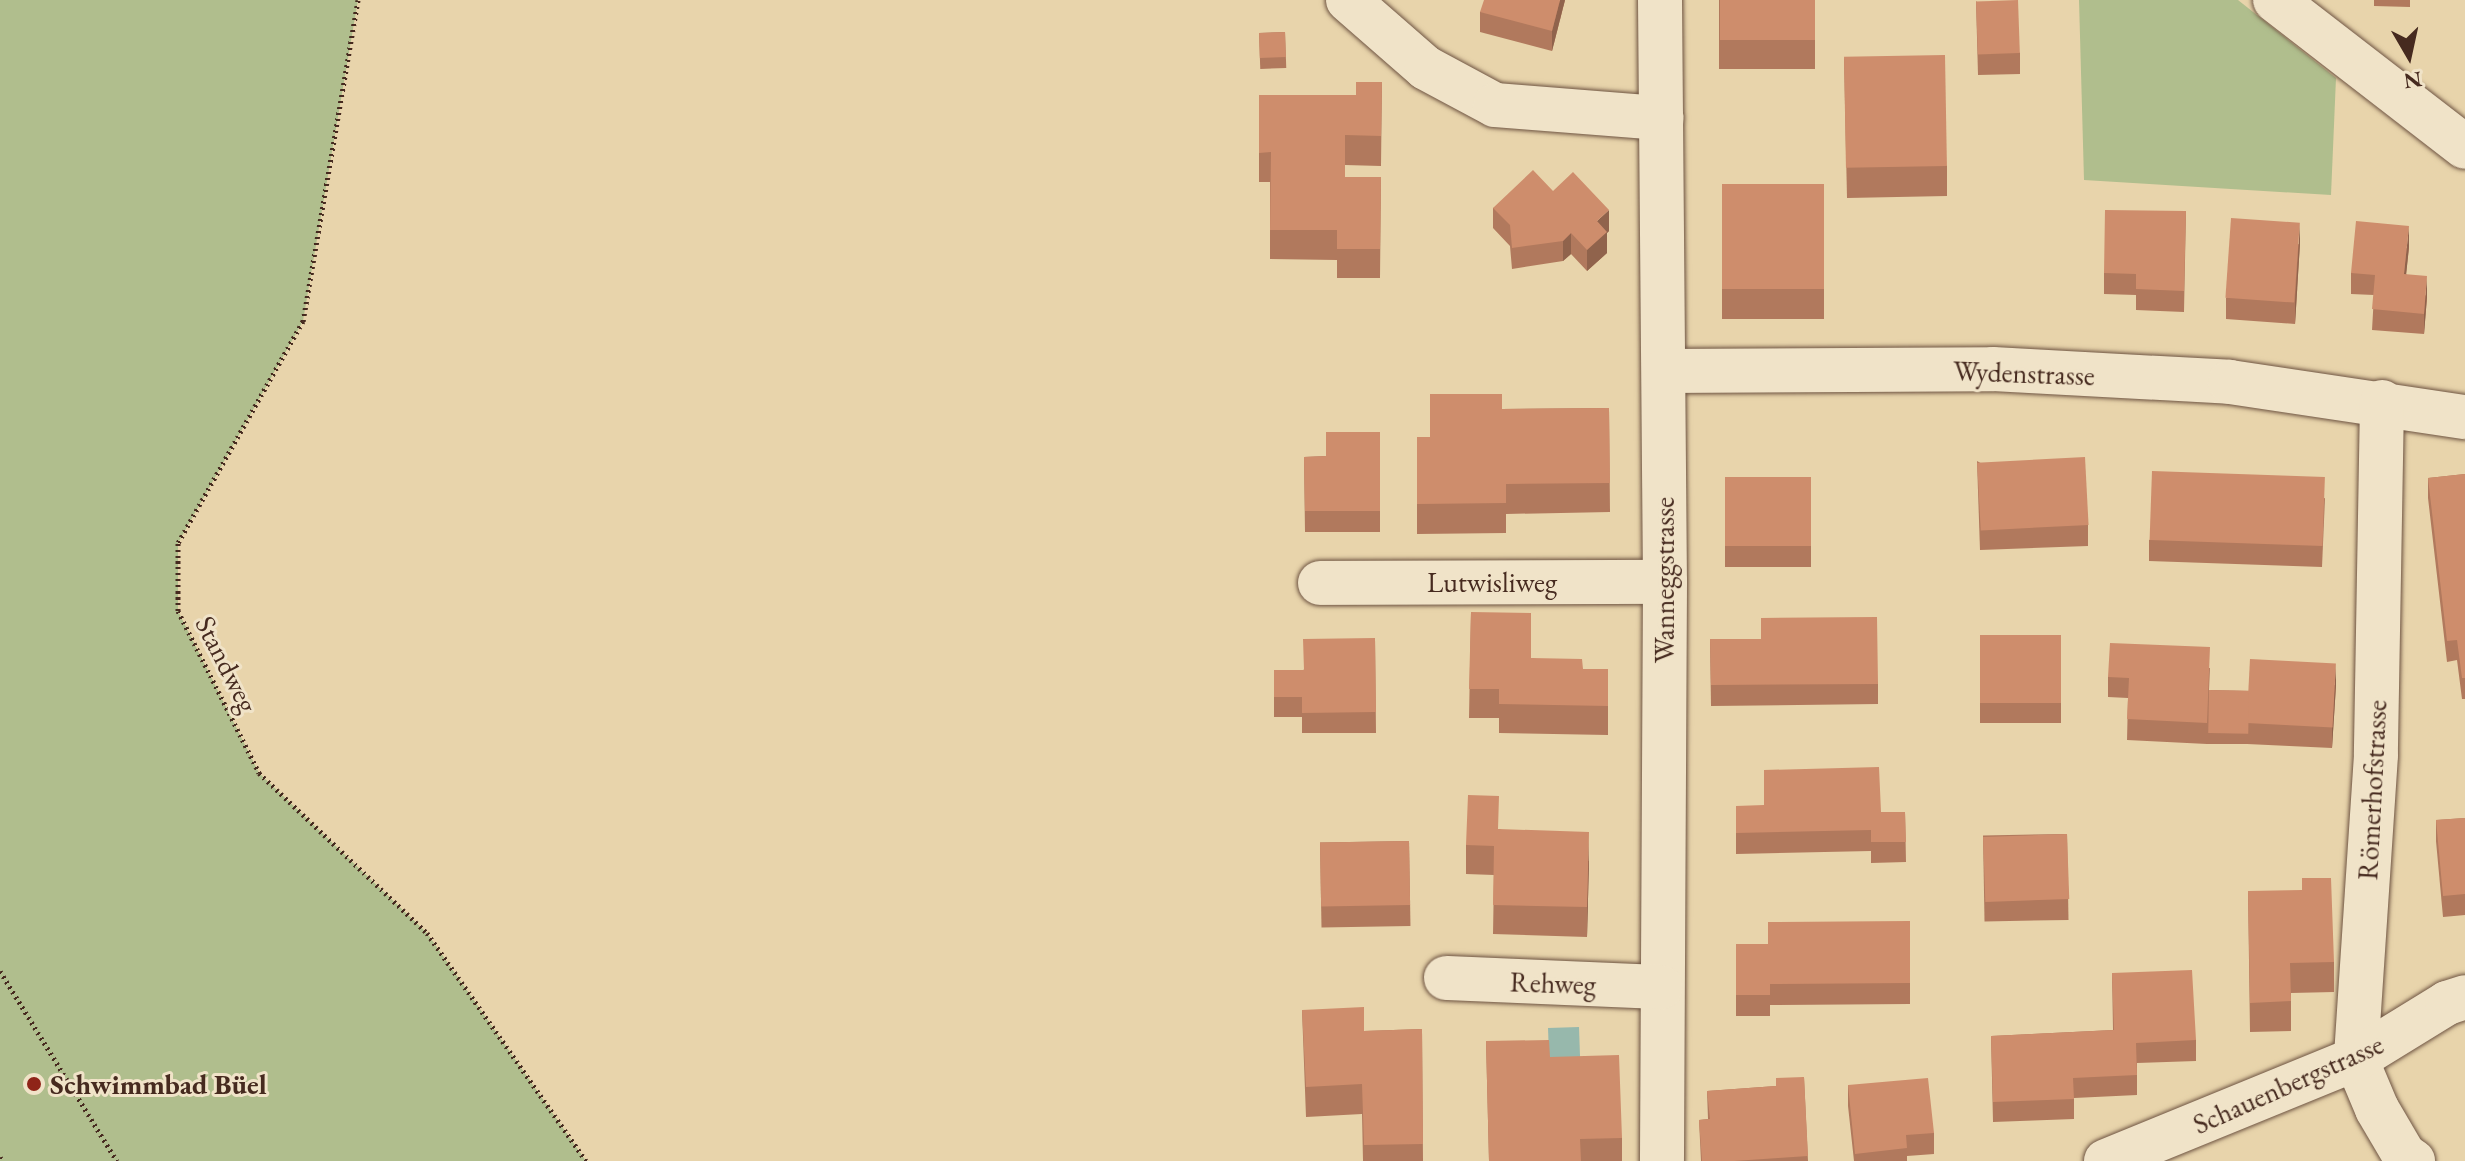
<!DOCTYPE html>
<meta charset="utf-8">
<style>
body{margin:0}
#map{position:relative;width:2465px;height:1161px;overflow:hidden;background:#e8d4ab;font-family:"EB Garamond",serif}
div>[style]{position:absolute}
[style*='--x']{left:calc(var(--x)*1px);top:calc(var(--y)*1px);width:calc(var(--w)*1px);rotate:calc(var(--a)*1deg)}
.green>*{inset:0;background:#b0be8d}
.water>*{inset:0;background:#97b8ac;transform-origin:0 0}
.path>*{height:5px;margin-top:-2.5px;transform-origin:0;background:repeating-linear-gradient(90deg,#462a1f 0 2px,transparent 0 6px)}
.roads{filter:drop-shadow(0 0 2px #6e5442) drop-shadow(0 0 2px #6e5442)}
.minor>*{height:44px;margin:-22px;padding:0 22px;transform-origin:22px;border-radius:22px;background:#f0e3c8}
.wall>*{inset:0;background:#b1795d;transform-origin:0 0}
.shaded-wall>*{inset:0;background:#90634c}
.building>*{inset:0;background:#ce8d6c;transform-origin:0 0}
.dots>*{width:22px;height:22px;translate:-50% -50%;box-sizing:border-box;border:4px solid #f0e3c8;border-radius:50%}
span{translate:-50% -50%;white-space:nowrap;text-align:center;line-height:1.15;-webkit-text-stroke:6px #f0e3c8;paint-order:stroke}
.street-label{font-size:28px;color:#462a1f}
.poi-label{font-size:28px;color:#462a1f;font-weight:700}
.left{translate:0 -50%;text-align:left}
.north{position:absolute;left:2369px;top:16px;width:80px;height:80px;-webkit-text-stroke:6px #f0e3c8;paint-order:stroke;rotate:171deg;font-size:22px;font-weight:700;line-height:32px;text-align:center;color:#462a1f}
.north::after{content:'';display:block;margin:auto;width:28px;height:36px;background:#462a1f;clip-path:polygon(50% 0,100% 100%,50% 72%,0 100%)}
</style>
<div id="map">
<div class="green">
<i style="clip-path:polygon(0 0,358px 0,303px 321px,178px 543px,178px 611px,259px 773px,427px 933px,586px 1161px,0 1161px)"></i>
<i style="clip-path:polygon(2079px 0,2238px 0,2336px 78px,2331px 195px,2084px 180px)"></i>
</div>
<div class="water">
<i style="left:1579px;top:1027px;width:59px;height:31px;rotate:88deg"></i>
</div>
<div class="path">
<i style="--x:358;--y:0;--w:326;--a:99.7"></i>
<i style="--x:303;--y:321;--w:255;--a:119.4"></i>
<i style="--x:178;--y:543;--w:68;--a:90"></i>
<i style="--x:178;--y:611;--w:181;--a:63.4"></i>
<i style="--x:259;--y:773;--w:232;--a:43.6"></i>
<i style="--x:427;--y:933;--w:278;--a:55.1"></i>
<i style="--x:0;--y:971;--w:223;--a:58.4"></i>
<i style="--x:0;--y:1157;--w:4;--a:63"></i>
</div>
<div class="roads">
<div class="minor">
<i style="--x:1348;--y:0;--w:103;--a:41.1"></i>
<i style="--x:1426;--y:68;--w:78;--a:28.2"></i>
<i style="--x:1495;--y:105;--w:167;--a:4.5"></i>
<i style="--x:1660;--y:0;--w:582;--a:89.51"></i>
<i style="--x:1665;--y:582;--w:579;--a:90.3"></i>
<i style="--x:2275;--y:0;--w:240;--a:37.7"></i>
<i style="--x:1664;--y:371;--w:329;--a:-0.3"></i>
<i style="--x:1993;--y:369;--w:237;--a:3.1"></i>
<i style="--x:2230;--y:382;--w:238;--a:8.5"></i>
<i style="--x:2382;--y:402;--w:353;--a:91"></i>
<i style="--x:2376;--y:755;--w:305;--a:93.8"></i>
<i style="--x:2356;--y:1059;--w:54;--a:67.2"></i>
<i style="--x:2377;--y:1109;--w:53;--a:59.6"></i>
<i style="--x:2404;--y:1155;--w:11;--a:34"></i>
<i style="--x:1320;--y:583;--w:345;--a:-0.2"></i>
<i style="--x:1446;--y:978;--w:215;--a:2.4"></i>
<i style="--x:2106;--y:1161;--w:270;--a:-22.2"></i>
<i style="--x:2356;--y:1059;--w:107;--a:-31.6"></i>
<i style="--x:2447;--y:1003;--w:19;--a:-18"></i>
</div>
</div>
<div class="wall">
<i style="clip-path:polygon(1565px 0,1552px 51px,1480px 32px,1480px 12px)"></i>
<i style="left:1719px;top:0;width:96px;height:69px"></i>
<i style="clip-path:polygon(2374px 0,2410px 0,2410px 7px,2374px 6px)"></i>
<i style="clip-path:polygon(1976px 1px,2020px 53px,2020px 74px,1978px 75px)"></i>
<i style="left:1285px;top:32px;width:36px;height:26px;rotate:88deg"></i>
<i style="clip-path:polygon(1844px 58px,1947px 166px,1947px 196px,1847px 198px)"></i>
<i style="clip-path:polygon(1382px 82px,1381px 166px,1345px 165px,1345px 177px,1381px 177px,1380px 278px,1337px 278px,1337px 260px,1270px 259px,1270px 182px,1259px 182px,1259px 95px,1356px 95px)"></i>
<i style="left:1824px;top:184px;width:135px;height:102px;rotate:90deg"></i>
<i style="clip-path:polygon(1553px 191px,1609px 231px,1607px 233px,1607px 253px,1587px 271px,1571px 254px,1563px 261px,1512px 269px,1510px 246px,1493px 228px,1493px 208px)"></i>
<i style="clip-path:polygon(2186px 211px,2184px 312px,2136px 310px,2136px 295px,2104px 294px,2104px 273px)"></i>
<i style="clip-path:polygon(2300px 243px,2295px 324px,2226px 319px,2226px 298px)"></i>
<i style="clip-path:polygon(2409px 247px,2406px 274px,2427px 297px,2424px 334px,2372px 330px,2374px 295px,2351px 294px,2351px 273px)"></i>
<i style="clip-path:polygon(1609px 408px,1610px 512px,1506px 514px,1506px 533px,1417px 534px,1417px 437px,1430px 437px,1502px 409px)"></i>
<i style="clip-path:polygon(1380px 432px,1380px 532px,1305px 532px,1304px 457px,1326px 456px)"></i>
<i style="clip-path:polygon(1977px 461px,2088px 525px,2088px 546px,1980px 550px)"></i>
<i style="clip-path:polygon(2465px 474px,2465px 699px,2462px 699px,2457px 660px,2447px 662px,2428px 498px,2428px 478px)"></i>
<i style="left:1811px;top:477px;width:90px;height:86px;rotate:90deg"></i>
<i style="clip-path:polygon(2325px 498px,2322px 567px,2149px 561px,2149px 540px)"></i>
<i style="clip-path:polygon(1471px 612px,1531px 658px,1583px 669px,1608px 669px,1608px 735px,1499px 733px,1499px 718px,1469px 718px)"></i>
<i style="left:1980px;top:635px;width:81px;height:88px"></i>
<i style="clip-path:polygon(1375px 638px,1376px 733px,1302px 733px,1302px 717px,1274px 717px,1274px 670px,1303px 670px)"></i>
<i style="clip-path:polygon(1710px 639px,1878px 684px,1878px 704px,1711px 706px)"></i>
<i style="clip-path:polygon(2210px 668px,2209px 690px,2249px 691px,2336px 685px,2332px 748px,2247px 744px,2207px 744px,2127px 740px,2128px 698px,2108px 697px,2108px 677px)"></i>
<i style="clip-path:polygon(1736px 806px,1881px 812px,1905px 812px,1906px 862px,1871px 863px,1871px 851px,1736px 854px)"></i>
<i style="clip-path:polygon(2465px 818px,2465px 915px,2443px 917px,2436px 841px,2436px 820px)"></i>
<i style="clip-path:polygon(1499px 829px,1589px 861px,1587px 937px,1493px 934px,1494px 875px,1466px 874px,1466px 845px)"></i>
<i style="left:2067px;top:834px;width:86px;height:84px;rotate:89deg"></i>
<i style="left:1409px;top:841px;width:85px;height:89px;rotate:89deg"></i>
<i style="clip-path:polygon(2248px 891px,2334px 962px,2334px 992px,2291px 993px,2291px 1031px,2250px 1032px)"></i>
<i style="clip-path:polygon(1910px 921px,1910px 1004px,1770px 1005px,1770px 1016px,1736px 1016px,1736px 944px,1768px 944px)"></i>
<i style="clip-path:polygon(2112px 973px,2196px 1040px,2196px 1061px,2137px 1063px,2137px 1095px,2074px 1098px,2074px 1119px,1993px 1122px,1991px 1036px,2113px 1030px)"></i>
<i style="clip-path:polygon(1302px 1010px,1364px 1031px,1422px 1029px,1423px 1161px,1363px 1161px,1362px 1114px,1306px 1117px)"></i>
<i style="clip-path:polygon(1486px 1041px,1550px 1057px,1622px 1138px,1622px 1161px,1489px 1161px)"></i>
<i style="clip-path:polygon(1804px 1077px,1808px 1161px,1701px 1161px,1699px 1120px,1708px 1119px,1707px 1091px,1776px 1086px)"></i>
<i style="clip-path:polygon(1848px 1085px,1934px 1133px,1934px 1154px,1907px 1156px,1907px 1161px,1854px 1161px,1848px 1106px)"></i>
</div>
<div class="shaded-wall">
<i style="clip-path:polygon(1560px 0,1565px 0,1552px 51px,1552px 31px)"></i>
<i style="clip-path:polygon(1609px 210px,1609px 231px,1607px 233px,1607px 253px,1587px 271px,1587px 250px,1597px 221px)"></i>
<i style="clip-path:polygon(2300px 223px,2300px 243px,2295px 324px,2295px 303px)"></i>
<i style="clip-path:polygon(2409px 226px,2409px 247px,2404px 295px,2404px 274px)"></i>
<i style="clip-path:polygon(1571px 233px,1571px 254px,1563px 261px,1563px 241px)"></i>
<i style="clip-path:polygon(2427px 276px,2427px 297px,2424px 334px,2424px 314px)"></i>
<i style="clip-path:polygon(2336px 664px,2336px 685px,2332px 748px,2332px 728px)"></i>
<i style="clip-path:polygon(1589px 832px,1589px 861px,1587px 937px,1587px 907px)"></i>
</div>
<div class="building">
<i style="clip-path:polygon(1484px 0,1560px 0,1552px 31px,1480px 12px)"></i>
<i style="left:1720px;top:0;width:95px;height:40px"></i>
<i style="left:2018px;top:0;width:53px;height:42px;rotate:88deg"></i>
<i style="left:1285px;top:32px;width:25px;height:26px;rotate:88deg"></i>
<i style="left:1945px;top:55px;width:111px;height:101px;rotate:89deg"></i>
<i style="clip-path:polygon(1356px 82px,1382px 82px,1381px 136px,1345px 135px,1345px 177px,1381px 177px,1380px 249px,1337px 249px,1337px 230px,1270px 230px,1271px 152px,1259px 153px,1259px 95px,1356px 95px)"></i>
<i style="clip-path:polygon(1533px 170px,1553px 191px,1573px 172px,1609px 210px,1597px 221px,1607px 232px,1587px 250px,1571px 233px,1563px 241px,1512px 248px,1510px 225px,1493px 208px)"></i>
<i style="left:1824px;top:184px;width:105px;height:102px;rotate:90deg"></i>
<i style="clip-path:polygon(2105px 210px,2186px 211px,2184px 291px,2136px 289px,2136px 274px,2104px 273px)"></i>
<i style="left:2231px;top:218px;width:69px;height:80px;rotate:4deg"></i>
<i style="clip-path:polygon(2356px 221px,2409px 226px,2404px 274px,2427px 276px,2424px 314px,2372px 309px,2375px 275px,2351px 273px)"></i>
<i style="clip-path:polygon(1430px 394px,1502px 394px,1502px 409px,1609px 408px,1610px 483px,1506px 484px,1506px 503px,1417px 504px,1417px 437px,1430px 437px)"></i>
<i style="clip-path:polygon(1326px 432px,1380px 432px,1380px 511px,1305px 511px,1304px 457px,1326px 456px)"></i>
<i style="left:2085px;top:457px;width:68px;height:108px;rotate:87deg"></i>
<i style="left:2152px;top:471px;width:173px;height:69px;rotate:2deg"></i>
<i style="clip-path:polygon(2465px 474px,2465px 678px,2462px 678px,2457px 640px,2447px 641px,2428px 478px)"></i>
<i style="left:1811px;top:477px;width:69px;height:86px;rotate:90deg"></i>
<i style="clip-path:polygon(1471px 612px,1531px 613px,1531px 658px,1582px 659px,1583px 669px,1608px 669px,1608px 706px,1499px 704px,1499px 689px,1469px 689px)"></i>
<i style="clip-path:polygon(1877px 617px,1878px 684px,1711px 685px,1710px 639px,1761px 639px,1761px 618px)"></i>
<i style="left:1980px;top:635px;width:81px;height:68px"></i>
<i style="clip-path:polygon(1375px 638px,1376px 712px,1302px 713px,1302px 697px,1274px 697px,1274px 670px,1304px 670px,1303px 639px)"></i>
<i style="clip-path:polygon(2110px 643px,2210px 647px,2207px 723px,2127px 719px,2129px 678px,2108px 677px)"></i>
<i style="left:2250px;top:659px;width:86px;height:64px;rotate:3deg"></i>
<i style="left:2209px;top:690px;width:40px;height:43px;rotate:1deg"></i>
<i style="clip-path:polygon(1879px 767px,1881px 812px,1905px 812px,1906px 842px,1871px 842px,1871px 830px,1736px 833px,1736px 806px,1764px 805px,1764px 770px)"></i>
<i style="clip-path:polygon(1468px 795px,1499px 796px,1498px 829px,1589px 832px,1587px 907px,1493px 905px,1494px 846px,1466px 845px)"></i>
<i style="clip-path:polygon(2465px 818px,2465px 894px,2443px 896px,2436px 820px)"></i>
<i style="left:2067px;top:834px;width:65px;height:84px;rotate:88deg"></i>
<i style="left:1409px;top:841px;width:64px;height:89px;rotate:89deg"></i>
<i style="clip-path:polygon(2302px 878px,2331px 878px,2334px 962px,2290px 963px,2291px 1001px,2250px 1003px,2248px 891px,2302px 890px)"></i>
<i style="clip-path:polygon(1910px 921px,1910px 983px,1770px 984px,1770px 995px,1736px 995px,1736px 944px,1768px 944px,1768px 922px)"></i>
<i style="clip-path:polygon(2192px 970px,2196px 1040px,2136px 1043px,2137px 1075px,2073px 1078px,2074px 1099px,1993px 1102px,1991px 1036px,2114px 1030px,2112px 973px)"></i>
<i style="clip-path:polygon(1364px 1007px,1364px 1031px,1422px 1029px,1423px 1144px,1364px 1145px,1362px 1084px,1306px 1087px,1302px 1010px)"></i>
<i style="clip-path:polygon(1549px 1040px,1550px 1057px,1619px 1055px,1622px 1138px,1580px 1139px,1581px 1161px,1489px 1161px,1486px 1041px)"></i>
<i style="clip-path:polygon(1804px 1077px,1808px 1156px,1734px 1161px,1702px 1161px,1699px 1120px,1710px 1119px,1707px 1091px,1776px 1086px,1776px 1078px)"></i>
<i style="clip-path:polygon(1928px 1078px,1934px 1133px,1906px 1135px,1907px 1148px,1855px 1154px,1848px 1085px)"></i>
</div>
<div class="dots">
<i style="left:34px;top:1084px;background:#8f2418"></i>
</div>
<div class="street-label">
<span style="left:2024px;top:373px;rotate:2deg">Wydenstrasse</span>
<span style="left:1664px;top:580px;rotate:-90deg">Wanneggstrasse</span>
<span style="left:1492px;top:582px">Lutwisliweg</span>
<span style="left:227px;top:664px;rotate:63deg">Standweg</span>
<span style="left:2372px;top:790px;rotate:-87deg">Römerhofstrasse</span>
<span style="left:1553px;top:983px;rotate:2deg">Rehweg</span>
<span style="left:2288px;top:1084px;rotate:-24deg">Schauenbergstrasse</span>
</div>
<div class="poi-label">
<span class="left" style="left:50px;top:1084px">Schwimmbad Büel</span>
</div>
<div class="north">N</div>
</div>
